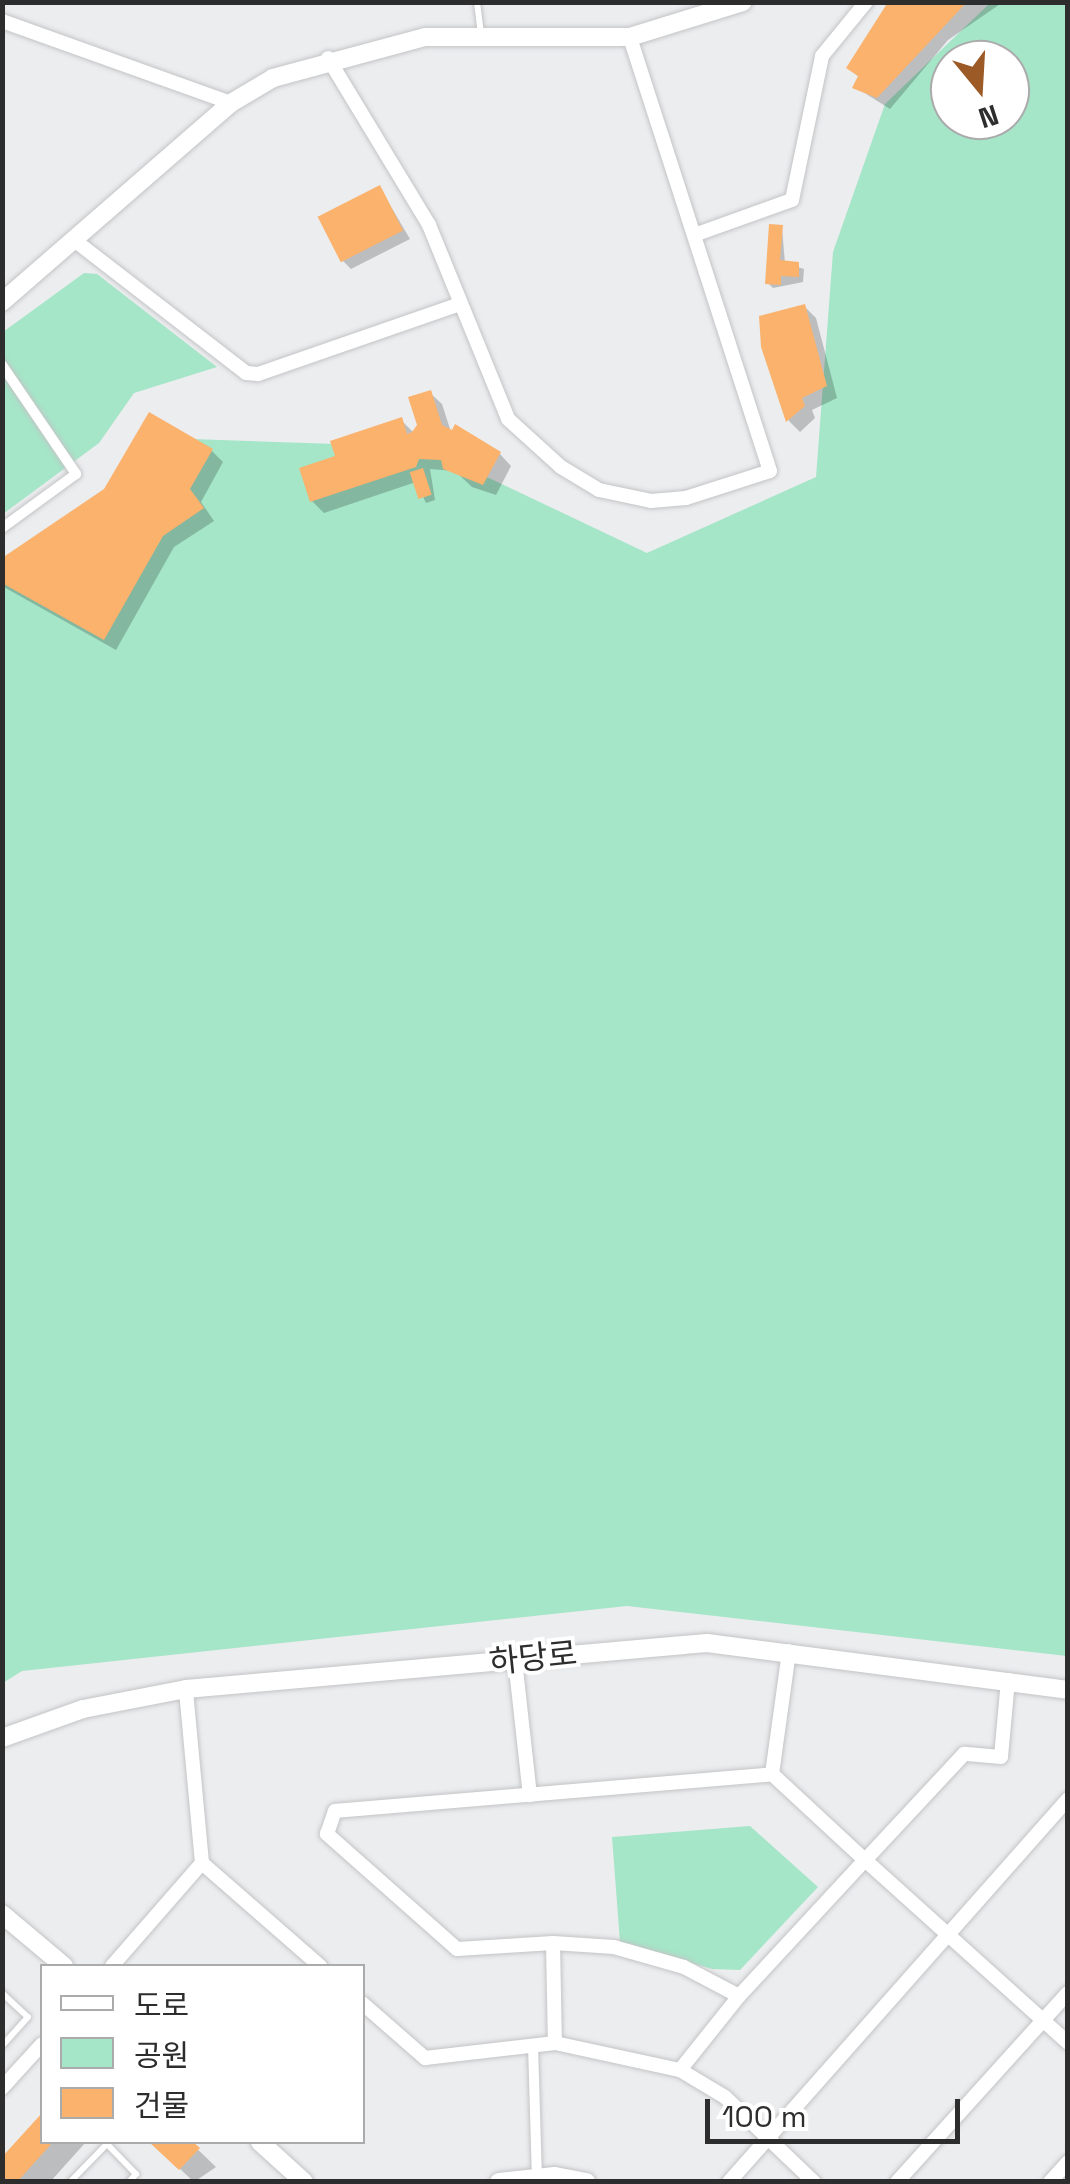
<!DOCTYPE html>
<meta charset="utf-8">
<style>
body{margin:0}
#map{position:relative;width:1070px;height:2184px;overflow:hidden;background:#ecedef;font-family:"Space Grotesk","Noto Sans KR",sans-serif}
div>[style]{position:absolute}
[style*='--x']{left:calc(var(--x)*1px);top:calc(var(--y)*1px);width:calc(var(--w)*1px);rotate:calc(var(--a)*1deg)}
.green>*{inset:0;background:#a5e5c8}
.shadow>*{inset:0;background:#0003}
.building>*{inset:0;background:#fab26d;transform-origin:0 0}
.roads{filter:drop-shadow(0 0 2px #c3c4c6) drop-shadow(0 0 2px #c3c4c6)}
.service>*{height:6px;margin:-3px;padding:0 3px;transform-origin:3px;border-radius:3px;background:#fff}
.pedestrian>*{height:10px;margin:-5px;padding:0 5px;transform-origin:5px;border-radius:5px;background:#fff}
.minor>*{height:14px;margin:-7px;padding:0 7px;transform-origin:7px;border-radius:7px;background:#fff}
.tertiary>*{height:18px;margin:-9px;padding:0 9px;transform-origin:9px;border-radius:9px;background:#fff}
span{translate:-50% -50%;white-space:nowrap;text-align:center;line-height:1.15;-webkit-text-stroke:8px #fff;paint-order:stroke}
.street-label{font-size:32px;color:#2d2d2e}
.frame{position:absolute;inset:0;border:5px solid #2d2d2e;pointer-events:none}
.legend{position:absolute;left:40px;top:1964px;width:325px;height:180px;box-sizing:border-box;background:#fff;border:2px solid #ababab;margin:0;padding:12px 18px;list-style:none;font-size:30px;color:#2d2d2e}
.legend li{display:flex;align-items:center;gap:20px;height:50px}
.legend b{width:50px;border:2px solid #ababab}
.north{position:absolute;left:930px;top:40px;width:100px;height:100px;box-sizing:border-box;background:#fff;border:2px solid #ababab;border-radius:50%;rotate:162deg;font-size:28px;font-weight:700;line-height:40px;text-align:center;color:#2d2d2e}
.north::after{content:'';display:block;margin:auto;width:35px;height:45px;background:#9c5b26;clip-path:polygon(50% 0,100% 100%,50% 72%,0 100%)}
.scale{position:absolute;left:705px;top:2099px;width:255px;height:45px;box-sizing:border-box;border:5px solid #2d2d2e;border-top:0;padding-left:12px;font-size:30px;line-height:35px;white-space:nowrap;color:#2d2d2e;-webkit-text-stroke:8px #fff;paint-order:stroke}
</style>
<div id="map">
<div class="green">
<i style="clip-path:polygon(evenodd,990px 3px,1067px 3px,1067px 1656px,627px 1606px,22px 1671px,3px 1683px,2px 559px,78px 534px,163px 438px,424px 447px,647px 553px,816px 477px,833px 252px,885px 104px,990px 3px,950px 60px,1010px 60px,1010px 120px,950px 120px,950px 60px)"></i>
<i style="clip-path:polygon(84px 273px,97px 274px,217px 367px,134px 393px,99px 443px,3px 514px,3px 332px)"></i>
<i style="clip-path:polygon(750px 1826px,818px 1887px,740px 1970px,712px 1969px,620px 1942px,612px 1837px)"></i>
</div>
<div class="shadow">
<i style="clip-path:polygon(895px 2px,1003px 2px,948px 40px,890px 109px,855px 87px,860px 78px,849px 68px)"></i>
<i style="clip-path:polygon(380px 188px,410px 239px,351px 269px,342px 260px)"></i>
<i style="clip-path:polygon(782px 228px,785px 263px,804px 269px,803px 282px,773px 288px,768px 283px)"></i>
<i style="clip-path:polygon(804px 306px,816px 318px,837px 398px,812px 410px,815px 418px,800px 432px,789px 421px,764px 347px)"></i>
<i style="clip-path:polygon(430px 393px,442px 404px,452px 435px,500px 454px,511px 466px,496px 495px,472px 487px,455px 471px,430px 469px,435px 500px,426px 503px,416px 482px,324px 513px,312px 501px,338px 457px,401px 420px,414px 433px)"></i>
<i style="clip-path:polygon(212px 451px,223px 462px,201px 502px,214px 521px,174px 547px,116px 650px,2px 586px,2px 561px)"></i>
<i style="clip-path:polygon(42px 2116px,42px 2142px,86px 2142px,50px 2182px,2px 2182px,2px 2161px)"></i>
<i style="clip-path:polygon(151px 2142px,190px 2142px,216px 2167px,194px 2182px)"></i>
</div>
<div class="building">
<i style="clip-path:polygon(888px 2px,967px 2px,877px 98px,852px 88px,858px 76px,846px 68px)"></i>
<i style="left:380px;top:185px;width:51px;height:70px;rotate:63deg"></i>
<i style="clip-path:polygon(769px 224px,783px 225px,780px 260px,799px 262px,799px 277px,781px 276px,781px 285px,765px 284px)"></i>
<i style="clip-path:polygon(805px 304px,827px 386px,802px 398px,805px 406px,786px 422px,761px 347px,759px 316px)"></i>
<i style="clip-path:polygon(431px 390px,442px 425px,452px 430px,455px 424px,501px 452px,483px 485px,443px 469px,441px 460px,419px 459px,416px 467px,310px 502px,299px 468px,335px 456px,330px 441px,402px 417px,407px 434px,412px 432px,417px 425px,408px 397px)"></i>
<i style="clip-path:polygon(149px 412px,213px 449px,190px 489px,204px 508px,163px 536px,104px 640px,2px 583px,2px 558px,104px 489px)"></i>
<i style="left:423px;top:468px;width:28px;height:14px;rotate:72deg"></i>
<i style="clip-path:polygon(42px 2113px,42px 2142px,53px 2142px,17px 2182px,2px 2182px,2px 2157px)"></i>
<i style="clip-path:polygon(149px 2142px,193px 2142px,200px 2148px,179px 2170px)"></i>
</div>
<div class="roads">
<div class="service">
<i style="--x:477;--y:2;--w:34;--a:83"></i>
<i style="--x:2;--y:1993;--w:35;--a:43"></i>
<i style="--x:28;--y:2017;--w:39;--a:132"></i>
<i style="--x:70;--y:2182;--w:53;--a:-45.8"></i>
<i style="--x:107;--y:2144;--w:42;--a:46"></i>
<i style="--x:136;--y:2174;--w:11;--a:131"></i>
</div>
<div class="pedestrian">
<i style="--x:2;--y:365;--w:132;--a:55.8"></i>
<i style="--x:76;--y:474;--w:92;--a:143.9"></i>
<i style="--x:533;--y:2045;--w:136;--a:88.3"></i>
</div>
<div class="minor">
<i style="--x:2;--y:21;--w:243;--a:19.7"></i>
<i style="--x:328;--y:58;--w:195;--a:58.8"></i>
<i style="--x:429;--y:225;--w:209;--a:67.8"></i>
<i style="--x:508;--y:419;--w:72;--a:42.2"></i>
<i style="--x:561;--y:467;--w:44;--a:31.2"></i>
<i style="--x:599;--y:490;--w:53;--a:11.9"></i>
<i style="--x:651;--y:501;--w:35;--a:-5"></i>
<i style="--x:686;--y:498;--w:88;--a:-17.8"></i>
<i style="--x:770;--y:471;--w:456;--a:-107.9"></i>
<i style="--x:697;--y:234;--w:101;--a:-19.7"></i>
<i style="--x:792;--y:200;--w:147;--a:-78.2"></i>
<i style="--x:822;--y:56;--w:70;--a:-50.8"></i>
<i style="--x:78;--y:243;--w:212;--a:37.7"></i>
<i style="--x:246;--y:373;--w:12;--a:5"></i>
<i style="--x:258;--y:374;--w:214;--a:-19.1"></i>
<i style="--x:515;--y:1660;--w:136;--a:83.7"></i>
<i style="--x:1008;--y:1680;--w:77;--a:95.2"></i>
<i style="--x:1001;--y:1757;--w:37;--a:-175"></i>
<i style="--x:964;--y:1754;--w:145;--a:133"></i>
<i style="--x:865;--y:1860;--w:185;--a:132.8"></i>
<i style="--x:739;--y:1996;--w:62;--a:-152.2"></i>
<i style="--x:684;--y:1967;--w:73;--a:-164.1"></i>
<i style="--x:614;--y:1947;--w:61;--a:-176.2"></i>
<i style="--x:553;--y:1943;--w:96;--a:176.4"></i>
<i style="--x:457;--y:1949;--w:174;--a:-138.5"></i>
<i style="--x:327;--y:1834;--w:24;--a:-71"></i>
<i style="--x:335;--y:1811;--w:439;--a:-4.8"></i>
<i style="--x:772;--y:1774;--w:127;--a:42.8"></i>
<i style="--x:865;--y:1860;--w:273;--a:42"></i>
<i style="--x:772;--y:1774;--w:124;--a:-82.1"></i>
<i style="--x:202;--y:1863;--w:157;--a:41.1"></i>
<i style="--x:553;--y:1943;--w:100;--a:88.9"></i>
<i style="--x:112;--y:1966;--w:137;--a:-48.9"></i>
<i style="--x:202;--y:1863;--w:175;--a:-95.3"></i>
<i style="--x:362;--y:2003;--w:84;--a:41.1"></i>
<i style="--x:425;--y:2058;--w:131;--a:-6.6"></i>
<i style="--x:555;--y:2043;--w:128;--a:12.2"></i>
<i style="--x:680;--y:2070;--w:52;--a:31"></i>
<i style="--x:725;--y:2097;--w:123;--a:43.7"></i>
<i style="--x:680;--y:2070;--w:95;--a:-51.4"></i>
<i style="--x:2;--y:2088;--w:59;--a:-47.7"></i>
<i style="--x:729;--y:2182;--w:511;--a:-48.49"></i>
<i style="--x:897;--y:2182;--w:255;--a:-47.9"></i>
<i style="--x:1050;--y:2182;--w:27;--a:-48"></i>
</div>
<div class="tertiary">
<i style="--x:2;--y:302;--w:303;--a:-41"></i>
<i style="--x:231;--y:103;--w:49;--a:-30.8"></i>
<i style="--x:273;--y:78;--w:157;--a:-15.1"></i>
<i style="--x:425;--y:37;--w:205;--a:0"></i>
<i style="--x:630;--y:37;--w:118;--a:-17.2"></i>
<i style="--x:2;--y:1738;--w:86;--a:-19.7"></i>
<i style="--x:83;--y:1709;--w:105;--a:-11"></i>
<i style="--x:186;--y:1689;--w:523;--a:-5.05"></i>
<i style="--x:707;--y:1643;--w:364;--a:7.4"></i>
<i style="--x:2;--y:1914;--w:81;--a:40"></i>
<i style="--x:260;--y:2142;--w:59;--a:42.3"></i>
<i style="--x:499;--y:2182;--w:56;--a:-6.1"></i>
<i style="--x:555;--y:2176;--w:32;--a:11"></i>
</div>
</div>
<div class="street-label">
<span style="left:533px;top:1658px;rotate:-6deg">하당로</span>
</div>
<div class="frame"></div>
<ul class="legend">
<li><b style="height:12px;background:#fff"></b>도로</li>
<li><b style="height:28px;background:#a5e5c8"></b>공원</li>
<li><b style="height:28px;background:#fab26d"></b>건물</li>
</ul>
<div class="north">N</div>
<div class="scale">100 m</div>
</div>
